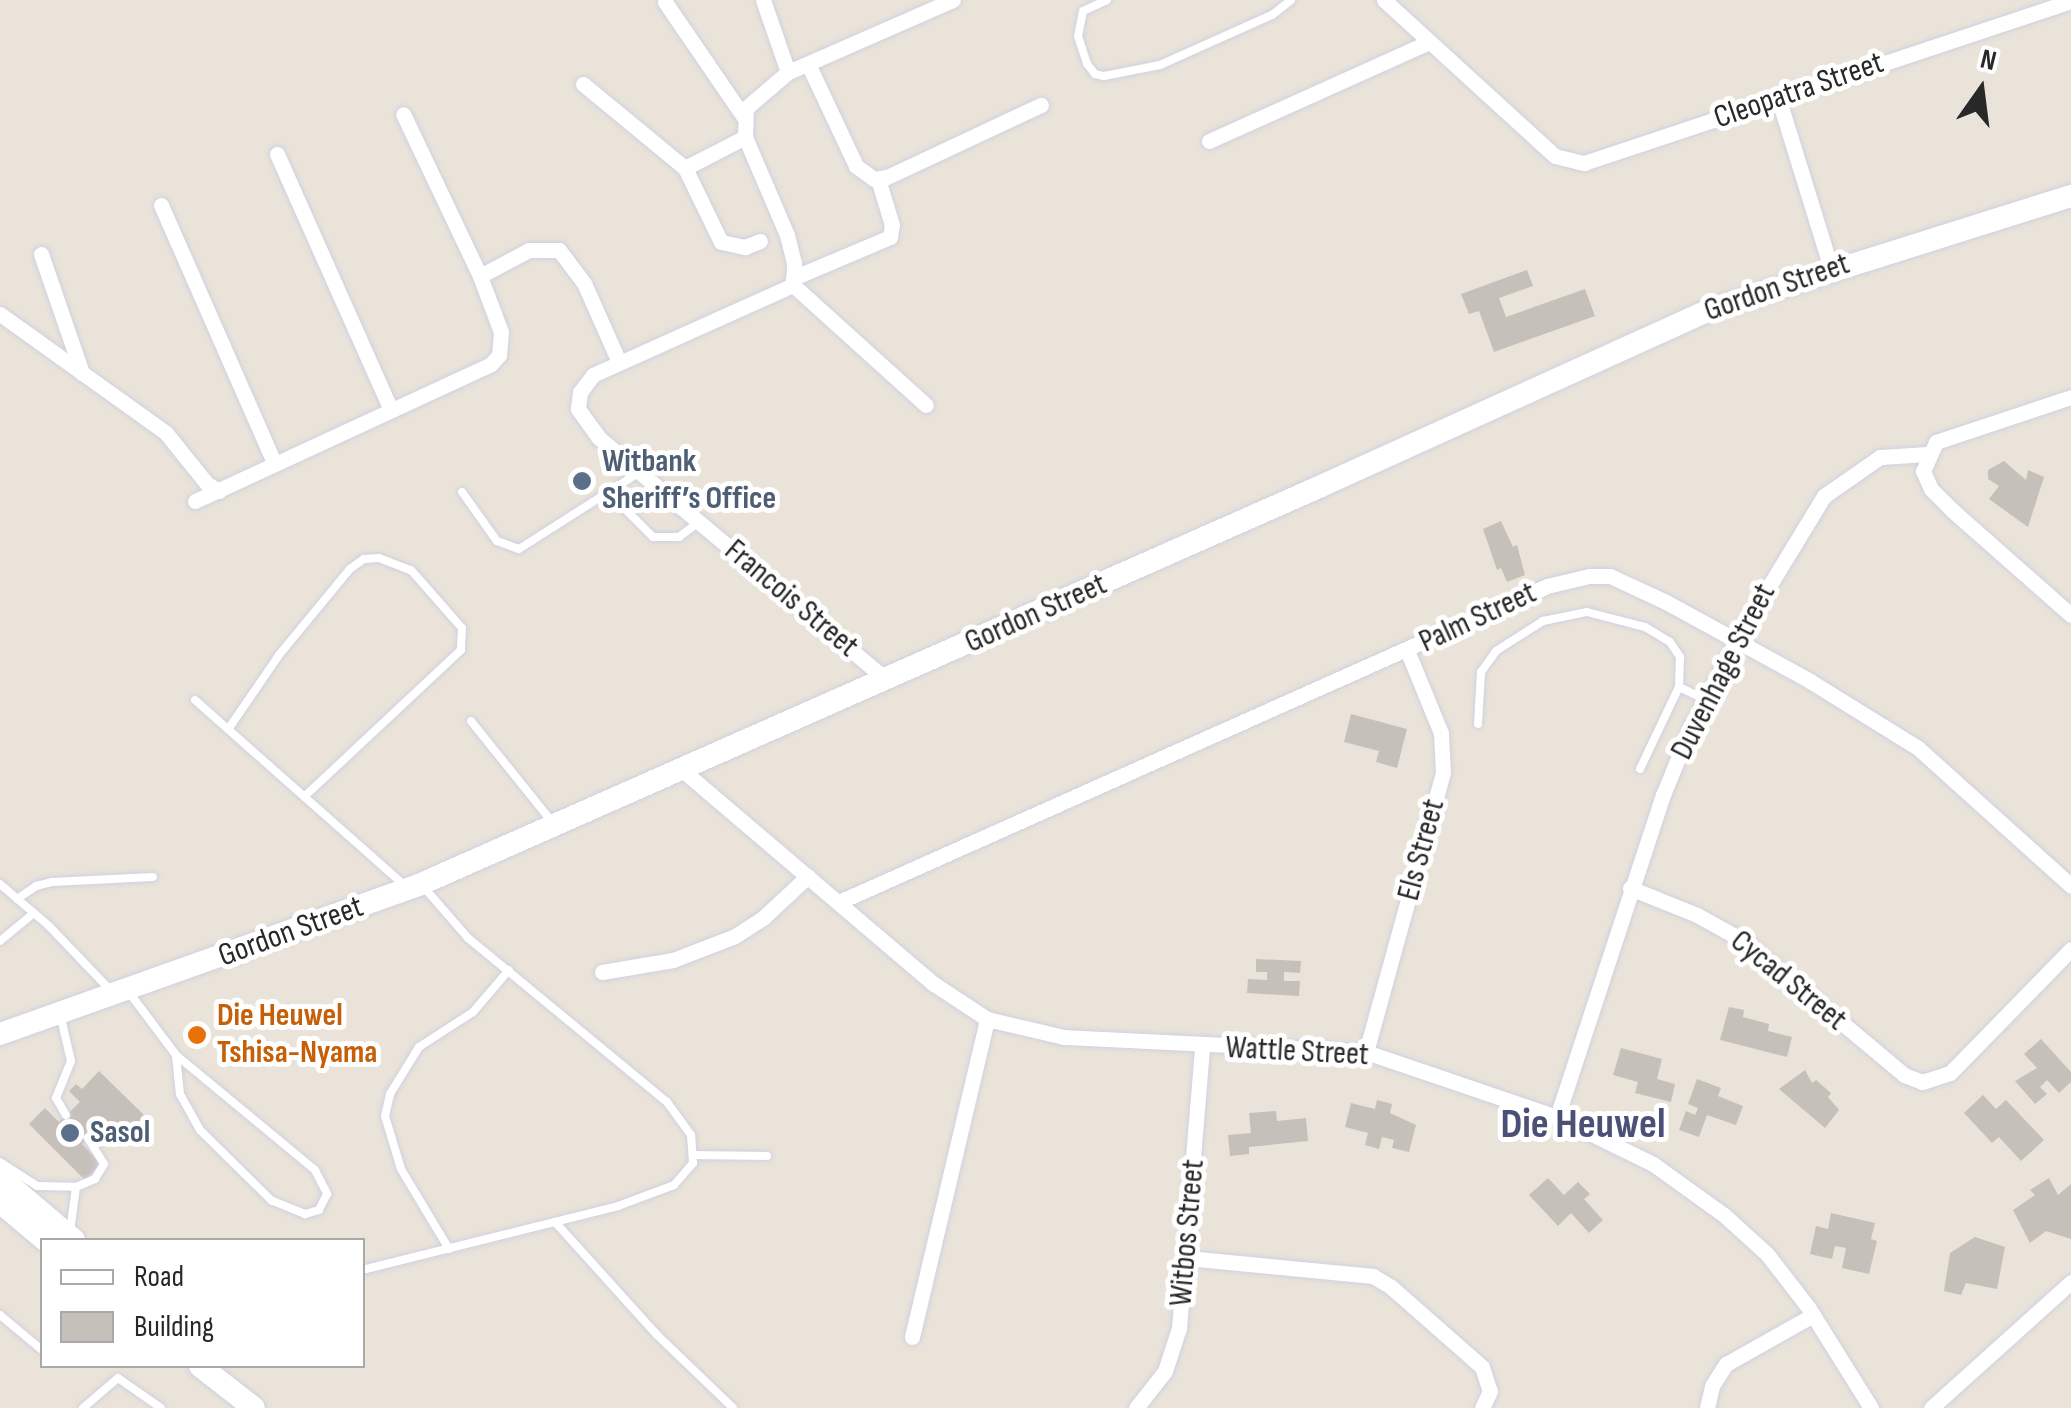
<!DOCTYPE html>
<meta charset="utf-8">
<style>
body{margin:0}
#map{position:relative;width:2071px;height:1408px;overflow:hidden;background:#eae3d9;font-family:"Sofia Sans Condensed",sans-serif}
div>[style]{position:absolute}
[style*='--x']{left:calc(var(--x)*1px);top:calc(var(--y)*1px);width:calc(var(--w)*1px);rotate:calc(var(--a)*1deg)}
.building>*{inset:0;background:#c5c0b9}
.roads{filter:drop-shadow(0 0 2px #cfd1e0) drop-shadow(0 0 2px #cfd1e0)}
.lane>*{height:8px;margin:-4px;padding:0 4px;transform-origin:4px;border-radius:4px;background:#fff}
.street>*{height:15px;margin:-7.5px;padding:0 7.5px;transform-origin:7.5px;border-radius:7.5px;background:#fff}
.secondary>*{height:22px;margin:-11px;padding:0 11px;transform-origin:11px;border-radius:11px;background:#fff}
.dots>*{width:28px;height:28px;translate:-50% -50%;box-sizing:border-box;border:5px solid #fff;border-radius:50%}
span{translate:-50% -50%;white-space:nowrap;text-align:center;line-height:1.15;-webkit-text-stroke:10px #fff;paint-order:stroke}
.street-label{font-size:32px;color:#282828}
.service-label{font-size:32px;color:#4e5e75;font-weight:700}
.left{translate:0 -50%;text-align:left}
.food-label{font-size:32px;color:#c56008;font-weight:700}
.district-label{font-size:42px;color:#4a5076;font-weight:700}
.legend{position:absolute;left:40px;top:1238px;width:325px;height:130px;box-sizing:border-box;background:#fff;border:2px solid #a9a9a9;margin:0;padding:12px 18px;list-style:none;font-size:30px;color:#282828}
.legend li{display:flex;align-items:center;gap:20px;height:50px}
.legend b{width:50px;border:2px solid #a9a9a9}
.north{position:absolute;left:1931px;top:40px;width:100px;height:100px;-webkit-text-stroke:8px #fff;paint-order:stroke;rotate:14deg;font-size:28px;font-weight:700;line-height:40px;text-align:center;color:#282828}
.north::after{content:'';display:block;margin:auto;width:35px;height:45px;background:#282828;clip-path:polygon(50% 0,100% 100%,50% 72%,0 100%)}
</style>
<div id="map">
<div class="building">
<i style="clip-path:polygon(1527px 270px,1533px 286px,1499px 298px,1506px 317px,1585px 289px,1595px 316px,1494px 352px,1479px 311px,1469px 314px,1461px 294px)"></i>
<i style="clip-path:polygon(2004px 461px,2026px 480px,2028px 470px,2044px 477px,2028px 527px,1989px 499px,1999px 486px,1988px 479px,1988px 470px)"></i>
<i style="clip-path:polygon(1501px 521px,1513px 547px,1517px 545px,1525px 575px,1507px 582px,1501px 568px,1497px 570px,1483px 529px)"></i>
<i style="clip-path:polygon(1351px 714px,1407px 729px,1397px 768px,1376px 762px,1379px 751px,1344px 742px)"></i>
<i style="clip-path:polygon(1256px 959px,1301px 961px,1300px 973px,1284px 972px,1284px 981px,1300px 981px,1299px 996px,1247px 993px,1248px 979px,1267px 980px,1267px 972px,1256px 972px)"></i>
<i style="clip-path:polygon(1729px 1007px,1744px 1010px,1743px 1017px,1769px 1024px,1768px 1031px,1792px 1037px,1787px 1057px,1720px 1040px)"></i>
<i style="clip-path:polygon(2041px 1039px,2071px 1072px,2071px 1082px,2059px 1093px,2047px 1080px,2040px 1087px,2047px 1094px,2035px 1104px,2015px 1081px,2037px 1068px,2024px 1054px)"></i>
<i style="clip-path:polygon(1621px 1048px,1662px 1059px,1657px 1079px,1675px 1084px,1671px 1102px,1635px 1093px,1638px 1082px,1613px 1075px)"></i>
<i style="clip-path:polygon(1805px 1070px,1812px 1083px,1816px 1080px,1831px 1093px,1828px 1097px,1839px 1110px,1825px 1128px,1779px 1089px)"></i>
<i style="clip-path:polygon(99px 1071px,147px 1118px,122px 1143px,102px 1123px,88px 1138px,82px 1144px,102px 1164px,85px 1180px,29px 1124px,45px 1108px,59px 1122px,80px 1102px,69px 1091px,76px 1084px,82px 1089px)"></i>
<i style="clip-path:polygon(1697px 1079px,1721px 1088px,1718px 1096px,1743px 1106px,1736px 1125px,1707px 1115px,1699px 1137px,1679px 1130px,1686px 1111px,1695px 1115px,1698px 1108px,1688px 1104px)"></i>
<i style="clip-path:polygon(1983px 1095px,1996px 1109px,2006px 1100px,2044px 1140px,2021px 1161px,1999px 1137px,1992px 1143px,1964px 1113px)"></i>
<i style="clip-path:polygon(1377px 1100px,1392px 1104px,1390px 1113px,1416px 1125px,1409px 1152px,1392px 1148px,1394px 1140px,1382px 1137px,1379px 1149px,1365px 1145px,1368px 1133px,1345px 1127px,1351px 1103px,1375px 1109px)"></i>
<i style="clip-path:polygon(1276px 1111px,1277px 1121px,1306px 1118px,1308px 1141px,1249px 1147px,1249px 1154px,1230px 1156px,1228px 1135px,1251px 1133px,1249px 1113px)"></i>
<i style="clip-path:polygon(1548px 1178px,1564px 1195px,1578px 1182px,1590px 1194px,1584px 1199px,1603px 1220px,1589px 1233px,1571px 1213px,1558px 1226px,1529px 1195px)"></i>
<i style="clip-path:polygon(2049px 1178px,2058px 1195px,2071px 1184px,2071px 1239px,2046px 1231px,2030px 1243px,2013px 1210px,2035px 1195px,2030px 1190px)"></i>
<i style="clip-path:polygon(1831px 1213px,1875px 1223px,1871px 1239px,1877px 1241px,1869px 1274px,1842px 1268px,1846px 1248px,1835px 1246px,1832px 1259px,1810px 1254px,1816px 1226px,1828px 1229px)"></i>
<i style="clip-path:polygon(1975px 1237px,2005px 1247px,1997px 1289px,1966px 1283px,1961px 1295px,1944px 1291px,1950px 1253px)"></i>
</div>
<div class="roads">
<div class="lane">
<i style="--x:1107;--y:0;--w:26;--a:155"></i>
<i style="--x:1083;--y:11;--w:25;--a:101"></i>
<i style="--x:1078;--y:36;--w:29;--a:72"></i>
<i style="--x:1087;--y:64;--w:13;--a:51"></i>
<i style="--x:1095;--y:74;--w:9;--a:13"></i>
<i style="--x:1104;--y:76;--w:57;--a:-11.1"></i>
<i style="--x:1160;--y:65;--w:123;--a:-24.1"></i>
<i style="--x:1272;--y:15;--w:24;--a:-38"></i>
<i style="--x:462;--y:492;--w:60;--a:54.5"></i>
<i style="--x:497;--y:541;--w:23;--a:20"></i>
<i style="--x:519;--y:549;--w:143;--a:-32.5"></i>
<i style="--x:609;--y:493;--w:62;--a:45"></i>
<i style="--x:653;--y:537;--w:26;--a:0"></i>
<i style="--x:679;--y:537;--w:25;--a:-37"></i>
<i style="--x:195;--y:700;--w:281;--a:41.5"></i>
<i style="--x:471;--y:721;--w:131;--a:51.2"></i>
<i style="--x:1478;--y:724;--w:52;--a:-86.7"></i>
<i style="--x:1481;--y:672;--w:26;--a:-54"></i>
<i style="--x:1496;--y:651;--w:56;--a:-32.6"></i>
<i style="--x:1543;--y:621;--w:45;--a:-11.6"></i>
<i style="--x:1587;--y:612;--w:60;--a:14.5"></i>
<i style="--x:1645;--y:627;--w:29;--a:31"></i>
<i style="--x:1670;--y:642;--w:18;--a:56"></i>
<i style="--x:1680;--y:657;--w:30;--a:92"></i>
<i style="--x:1679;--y:687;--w:29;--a:25"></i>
<i style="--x:229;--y:728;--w:88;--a:-55.6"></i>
<i style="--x:279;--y:655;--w:112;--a:-50.5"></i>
<i style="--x:350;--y:569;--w:17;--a:-36"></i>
<i style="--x:364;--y:559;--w:15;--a:-4"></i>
<i style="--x:379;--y:558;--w:34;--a:21"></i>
<i style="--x:411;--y:570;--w:77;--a:48.7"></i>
<i style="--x:462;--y:628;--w:22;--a:93"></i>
<i style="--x:461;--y:650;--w:212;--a:136.9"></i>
<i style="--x:1640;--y:769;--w:91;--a:-64.6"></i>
<i style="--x:0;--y:884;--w:65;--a:40.6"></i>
<i style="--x:49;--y:926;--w:91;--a:46.3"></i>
<i style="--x:17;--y:899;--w:23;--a:-34"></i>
<i style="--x:36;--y:886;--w:16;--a:-14"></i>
<i style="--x:52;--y:882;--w:101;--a:-2.8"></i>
<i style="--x:0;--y:941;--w:44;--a:-39.5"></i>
<i style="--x:128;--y:991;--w:80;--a:53.1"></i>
<i style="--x:176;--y:1055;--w:180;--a:39.6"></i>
<i style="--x:315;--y:1170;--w:27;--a:63"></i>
<i style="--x:327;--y:1194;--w:18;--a:117"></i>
<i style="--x:319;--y:1210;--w:15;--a:164"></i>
<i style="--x:305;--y:1214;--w:35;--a:-158"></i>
<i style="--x:272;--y:1201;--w:101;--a:-135.4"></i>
<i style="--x:200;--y:1130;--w:41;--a:-119.1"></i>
<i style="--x:180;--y:1094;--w:39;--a:-96"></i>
<i style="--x:61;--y:1018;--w:44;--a:76.9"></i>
<i style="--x:71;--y:1061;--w:40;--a:112"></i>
<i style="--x:56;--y:1098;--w:20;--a:60"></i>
<i style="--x:694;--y:1155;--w:73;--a:0.8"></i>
<i style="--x:0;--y:1162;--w:44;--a:33"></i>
<i style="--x:37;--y:1186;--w:39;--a:1"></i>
<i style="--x:76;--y:1187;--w:21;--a:-23"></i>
<i style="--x:95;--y:1179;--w:17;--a:-59"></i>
<i style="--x:104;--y:1164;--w:31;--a:-122"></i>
<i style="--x:555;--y:1222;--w:152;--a:47.9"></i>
<i style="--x:657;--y:1335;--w:105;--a:43.8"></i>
<i style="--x:70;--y:1232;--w:45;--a:-82.4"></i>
<i style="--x:449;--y:1249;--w:93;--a:-121"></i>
<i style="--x:401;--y:1169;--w:55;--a:-106.8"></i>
<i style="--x:385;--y:1116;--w:23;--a:-77"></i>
<i style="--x:390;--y:1094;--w:55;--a:-58.3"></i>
<i style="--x:419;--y:1047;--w:64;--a:-32.9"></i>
<i style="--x:473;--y:1012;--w:55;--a:-49.4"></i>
<i style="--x:362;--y:1270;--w:264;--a:-14"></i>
<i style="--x:618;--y:1206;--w:60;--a:-20.6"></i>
<i style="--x:674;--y:1185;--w:29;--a:-49"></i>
<i style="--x:693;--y:1163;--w:28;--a:-94"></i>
<i style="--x:691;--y:1135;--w:41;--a:-126"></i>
<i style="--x:667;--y:1102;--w:258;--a:-140.5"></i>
<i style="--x:468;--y:938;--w:70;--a:-131"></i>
<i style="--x:0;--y:1315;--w:55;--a:39.8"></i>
<i style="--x:83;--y:1408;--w:46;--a:-40.6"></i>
<i style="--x:118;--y:1378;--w:52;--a:34.9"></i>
</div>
<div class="street">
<i style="--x:763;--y:0;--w:76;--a:70.9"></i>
<i style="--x:1384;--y:0;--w:231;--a:42.4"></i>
<i style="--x:1555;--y:156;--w:30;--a:14"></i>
<i style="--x:1584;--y:163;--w:513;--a:-18.4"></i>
<i style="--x:665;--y:2;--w:138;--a:55.6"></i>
<i style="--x:809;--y:66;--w:110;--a:64.8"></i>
<i style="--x:856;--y:166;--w:22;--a:36"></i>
<i style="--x:874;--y:179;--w:13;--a:-9"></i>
<i style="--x:887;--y:177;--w:170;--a:-25.1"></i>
<i style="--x:583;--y:84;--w:132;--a:39.5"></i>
<i style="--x:685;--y:168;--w:68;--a:-27.3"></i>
<i style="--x:1778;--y:97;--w:179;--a:72.8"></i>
<i style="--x:1209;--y:141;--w:241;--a:-24.2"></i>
<i style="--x:277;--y:154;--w:280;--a:66"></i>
<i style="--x:685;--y:168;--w:82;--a:64.1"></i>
<i style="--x:721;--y:242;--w:25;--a:12"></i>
<i style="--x:745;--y:247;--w:16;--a:-22"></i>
<i style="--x:161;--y:205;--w:282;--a:66.3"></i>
<i style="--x:41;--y:254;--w:126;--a:71"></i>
<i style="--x:480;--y:276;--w:55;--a:-28"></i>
<i style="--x:529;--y:250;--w:30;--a:0"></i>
<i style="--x:559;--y:250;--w:41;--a:52.9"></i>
<i style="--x:584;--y:283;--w:86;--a:66.1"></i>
<i style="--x:793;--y:278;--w:105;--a:-22.9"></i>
<i style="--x:890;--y:237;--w:12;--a:-81"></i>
<i style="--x:892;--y:225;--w:48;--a:-106.9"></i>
<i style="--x:793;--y:285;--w:219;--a:155.8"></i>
<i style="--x:593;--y:375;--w:21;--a:127"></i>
<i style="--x:580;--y:392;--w:17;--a:97"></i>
<i style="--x:578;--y:409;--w:34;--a:54"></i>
<i style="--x:598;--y:437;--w:378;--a:40.1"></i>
<i style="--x:793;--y:285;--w:22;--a:-87"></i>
<i style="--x:794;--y:263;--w:29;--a:-104"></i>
<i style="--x:787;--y:235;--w:107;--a:-113.2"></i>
<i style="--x:745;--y:137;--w:29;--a:-88"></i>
<i style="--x:746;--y:108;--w:55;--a:-40.6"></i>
<i style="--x:788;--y:72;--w:180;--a:-23.6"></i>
<i style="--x:793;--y:285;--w:179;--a:42.1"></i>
<i style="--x:0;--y:314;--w:204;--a:35.6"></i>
<i style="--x:166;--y:433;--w:65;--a:51.2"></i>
<i style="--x:207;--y:484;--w:14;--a:30"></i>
<i style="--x:2071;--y:397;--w:142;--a:161.6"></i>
<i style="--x:1936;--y:442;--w:32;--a:114"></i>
<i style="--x:1923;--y:471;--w:20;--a:66"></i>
<i style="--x:1931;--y:489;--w:31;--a:45"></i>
<i style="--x:1953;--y:511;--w:157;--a:41.4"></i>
<i style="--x:195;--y:501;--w:326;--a:-24.8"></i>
<i style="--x:491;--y:364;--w:12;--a:-48"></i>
<i style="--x:499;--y:355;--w:23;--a:-85"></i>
<i style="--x:501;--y:332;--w:60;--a:-110.6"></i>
<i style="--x:480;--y:276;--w:179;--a:-115.4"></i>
<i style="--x:681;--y:769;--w:332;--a:40.4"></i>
<i style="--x:934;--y:984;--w:64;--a:33.4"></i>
<i style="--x:987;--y:1019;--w:79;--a:13.2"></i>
<i style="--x:1064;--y:1037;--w:302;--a:2.8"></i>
<i style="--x:1366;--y:1052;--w:202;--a:18.8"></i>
<i style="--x:1557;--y:1117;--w:107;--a:26.1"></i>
<i style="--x:1653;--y:1164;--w:87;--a:35.7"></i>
<i style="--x:1724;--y:1215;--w:58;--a:42.2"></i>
<i style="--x:1767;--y:1254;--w:67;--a:52.3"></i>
<i style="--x:1808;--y:1307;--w:119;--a:58"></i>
<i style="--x:1630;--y:888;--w:72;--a:21.9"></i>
<i style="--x:1697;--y:915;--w:54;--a:29"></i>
<i style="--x:1744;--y:941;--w:209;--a:39.9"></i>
<i style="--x:1904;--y:1075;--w:19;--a:21"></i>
<i style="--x:1922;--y:1082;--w:29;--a:-18"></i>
<i style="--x:1950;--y:1073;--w:173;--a:-45.7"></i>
<i style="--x:839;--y:902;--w:775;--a:-24.05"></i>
<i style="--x:1547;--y:586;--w:43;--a:-13.4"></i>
<i style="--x:1589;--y:576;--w:21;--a:0"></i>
<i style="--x:1610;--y:576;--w:62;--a:24.9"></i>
<i style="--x:1666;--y:602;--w:164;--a:28.7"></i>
<i style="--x:1810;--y:681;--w:127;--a:31.8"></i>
<i style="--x:1918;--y:748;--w:206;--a:42"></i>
<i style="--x:602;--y:972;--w:72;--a:-9.6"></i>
<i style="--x:673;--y:960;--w:66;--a:-21.2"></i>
<i style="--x:735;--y:936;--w:35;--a:-33"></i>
<i style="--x:764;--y:917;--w:60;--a:-43"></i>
<i style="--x:1366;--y:1052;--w:290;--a:-74.6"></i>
<i style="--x:1443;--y:772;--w:39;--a:-93"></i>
<i style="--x:1441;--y:733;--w:90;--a:-112.3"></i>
<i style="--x:1557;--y:1117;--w:339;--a:-71.8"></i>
<i style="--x:1663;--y:795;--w:71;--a:-67.8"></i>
<i style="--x:1690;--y:729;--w:102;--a:-62.4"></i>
<i style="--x:1737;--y:639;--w:167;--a:-58.7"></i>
<i style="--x:1824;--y:496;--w:68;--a:-34.9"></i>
<i style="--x:1880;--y:457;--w:48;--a:-3.6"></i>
<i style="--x:1187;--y:1258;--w:187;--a:5.5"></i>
<i style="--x:1373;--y:1276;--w:21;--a:31"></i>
<i style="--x:1391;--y:1287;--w:121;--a:41.3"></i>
<i style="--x:1482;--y:1367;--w:25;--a:72"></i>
<i style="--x:1490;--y:1391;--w:19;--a:115"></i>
<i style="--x:912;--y:1337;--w:327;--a:-76.7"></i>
<i style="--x:1136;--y:1408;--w:47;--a:-51.9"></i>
<i style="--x:1165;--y:1371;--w:45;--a:-72"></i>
<i style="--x:1179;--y:1328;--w:282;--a:-85.3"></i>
<i style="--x:1707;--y:1408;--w:23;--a:-77"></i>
<i style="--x:1712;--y:1386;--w:26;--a:-58"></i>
<i style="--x:1726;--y:1364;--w:100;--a:-29.4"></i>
<i style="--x:1931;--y:1408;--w:188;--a:-42"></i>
</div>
<div class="secondary">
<i style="--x:0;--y:1034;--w:447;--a:-19.6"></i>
<i style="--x:421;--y:884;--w:982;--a:-23.85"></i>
<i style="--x:1319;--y:487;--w:428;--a:-24.4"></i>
<i style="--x:1709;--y:310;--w:380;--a:-17.5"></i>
<i style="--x:0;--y:1177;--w:97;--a:40.4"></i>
<i style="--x:0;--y:1202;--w:59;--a:40.2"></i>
<i style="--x:200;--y:1366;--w:68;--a:37.9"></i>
</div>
</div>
<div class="dots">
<i style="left:582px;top:481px;background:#5c6f8a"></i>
<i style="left:197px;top:1035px;background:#e8710a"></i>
<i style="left:70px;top:1133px;background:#5c6f8a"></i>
</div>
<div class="street-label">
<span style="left:1799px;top:91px;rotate:-19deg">Cleopatra Street</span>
<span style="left:1777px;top:288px;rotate:-19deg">Gordon Street</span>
<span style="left:791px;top:599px;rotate:40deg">Francois Street</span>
<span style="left:1036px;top:614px;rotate:-24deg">Gordon Street</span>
<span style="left:1478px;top:618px;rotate:-25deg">Palm Street</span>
<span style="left:1724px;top:672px;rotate:-63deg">Duvenhage Street</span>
<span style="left:1422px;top:850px;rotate:-75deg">Els Street</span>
<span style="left:291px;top:932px;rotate:-20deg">Gordon Street</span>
<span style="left:1788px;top:981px;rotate:39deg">Cycad Street</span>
<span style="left:1297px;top:1052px;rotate:3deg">Wattle Street</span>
<span style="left:1188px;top:1233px;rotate:-85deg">Witbos Street</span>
</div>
<div class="service-label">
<span class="left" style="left:602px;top:481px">Witbank<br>Sheriff’s Office</span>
<span class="left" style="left:90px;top:1133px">Sasol</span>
</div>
<div class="food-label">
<span class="left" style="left:217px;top:1035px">Die Heuwel<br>Tshisa-Nyama</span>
</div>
<div class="district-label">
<span style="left:1583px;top:1125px">Die Heuwel</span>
</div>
<ul class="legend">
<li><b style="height:12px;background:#fff"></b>Road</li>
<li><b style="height:28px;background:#c5c0b9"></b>Building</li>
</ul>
<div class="north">N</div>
</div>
